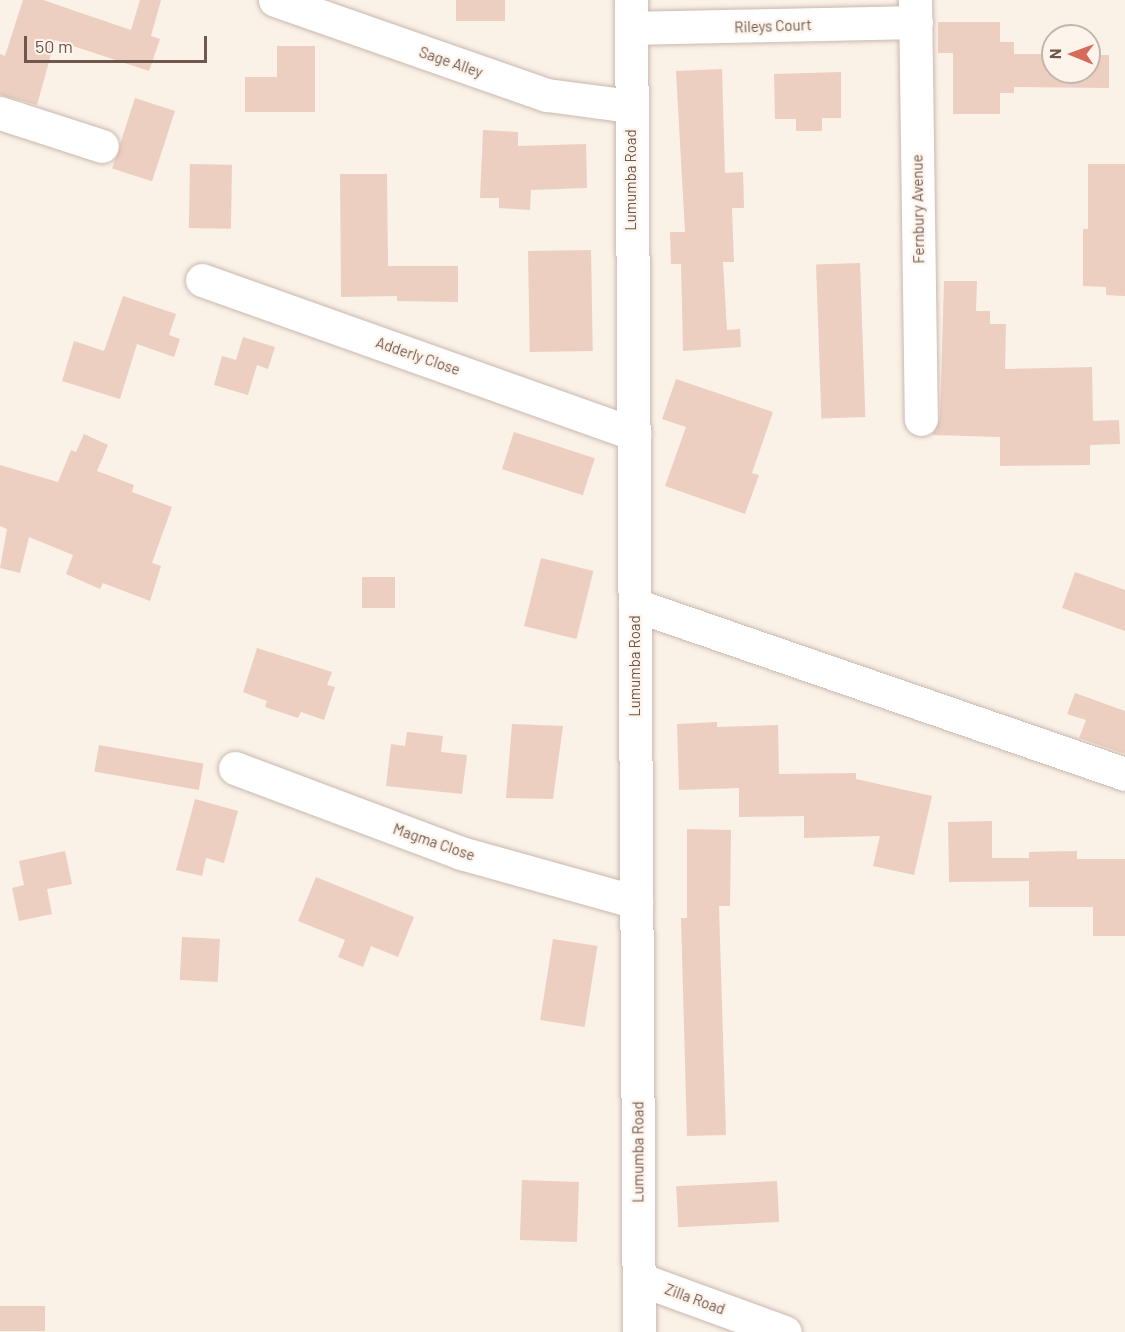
<!DOCTYPE html>
<style>
body{margin:0}
#map{position:relative;width:1125px;height:1332px;overflow:hidden;background:#faf1e7;font-family:Barlow,sans-serif}
div>[style]{position:absolute}
[style*='--x']{left:calc(var(--x)*1px);top:calc(var(--y)*1px);width:calc(var(--w)*1px);rotate:calc(var(--a)*1deg)}
.building>*{inset:0;background:#eccfc1;transform-origin:0 0}
.roads{filter:drop-shadow(0 0 2px #cab8ae) drop-shadow(0 0 2px #cab8ae)}
.minor>*{height:33px;margin:-16.5px;padding:0 16.5px;transform-origin:16.5px;border-radius:16.5px;background:#fff}
span{translate:-50% -50%;white-space:nowrap;text-align:center;line-height:1.15;-webkit-text-stroke:5px #fdf5ec;paint-order:stroke}
.street-label{font-size:15px;color:#70574e}
.north{position:absolute;left:1041px;top:24px;width:60px;height:60px;box-sizing:border-box;background:#fdf5ec;border:2px solid #c5b6ad;border-radius:50%;rotate:271deg;font-size:16px;font-weight:700;line-height:24px;text-align:center;color:#70574e}
.north::after{content:'';display:block;margin:auto;width:21px;height:27px;background:#d66b59;clip-path:polygon(50% 0,100% 100%,50% 72%,0 100%)}
.scale{position:absolute;left:24px;top:36px;width:183px;height:27px;box-sizing:border-box;border:3px solid #70574e;border-top:0;padding-left:8px;font-size:18px;line-height:21px;white-space:nowrap;color:#70574e;-webkit-text-stroke:4px #fdf5ec;paint-order:stroke}
</style>
<div id="map">
<div class="building">
<i style="clip-path:polygon(23px 0,43px 0,131px 30px,140px 0,161px 0,151px 36px,160px 39px,149px 71px,55px 40px,37px 105px,0 95px,0 54px,5px 56px)"></i>
<i style="left:456px;top:0;width:49px;height:21px"></i>
<i style="clip-path:polygon(938px 22px,1000px 22px,1000px 42px,1014px 42px,1014px 54px,1053px 54px,1053px 72px,1089px 72px,1089px 55px,1109px 55px,1109px 88px,1014px 87px,1014px 93px,1000px 93px,1000px 114px,953px 114px,953px 53px,938px 53px)"></i>
<i style="clip-path:polygon(277px 46px,315px 46px,315px 112px,245px 112px,245px 77px,277px 77px)"></i>
<i style="clip-path:polygon(722px 69px,725px 173px,743px 172px,744px 208px,732px 208px,734px 262px,723px 262px,727px 330px,740px 329px,741px 347px,683px 351px,681px 264px,671px 264px,670px 232px,685px 232px,676px 71px)"></i>
<i style="clip-path:polygon(841px 72px,841px 118px,822px 118px,822px 131px,796px 131px,796px 119px,775px 119px,774px 74px)"></i>
<i style="left:135px;top:98px;width:42px;height:74px;rotate:18deg"></i>
<i style="clip-path:polygon(483px 130px,518px 132px,518px 146px,586px 144px,587px 188px,531px 190px,530px 210px,499px 208px,499px 198px,480px 198px)"></i>
<i style="left:190px;top:164px;width:42px;height:64px;rotate:1deg"></i>
<i style="clip-path:polygon(1088px 164px,1125px 164px,1125px 296px,1106px 295px,1106px 287px,1083px 286px,1083px 229px,1088px 229px)"></i>
<i style="clip-path:polygon(340px 174px,387px 174px,388px 266px,458px 266px,458px 302px,397px 301px,397px 296px,341px 297px)"></i>
<i style="left:591px;top:250px;width:101px;height:63px;rotate:89deg"></i>
<i style="left:860px;top:263px;width:154px;height:44px;rotate:88deg"></i>
<i style="clip-path:polygon(944px 281px,977px 281px,976px 311px,990px 311px,990px 324px,1006px 324px,1005px 369px,1092px 367px,1093px 421px,1119px 420px,1120px 444px,1090px 445px,1090px 465px,1000px 466px,1000px 437px,932px 435px,940px 419px)"></i>
<i style="clip-path:polygon(123px 296px,176px 314px,169px 335px,180px 339px,174px 357px,137px 344px,120px 399px,62px 381px,74px 341px,104px 351px)"></i>
<i style="clip-path:polygon(243px 337px,275px 347px,268px 369px,257px 365px,248px 395px,214px 385px,222px 356px,236px 360px)"></i>
<i style="clip-path:polygon(676px 379px,773px 412px,752px 473px,759px 475px,745px 514px,665px 486px,686px 427px,662px 419px)"></i>
<i style="left:514px;top:432px;width:85px;height:39px;rotate:18deg"></i>
<i style="clip-path:polygon(84px 434px,108px 445px,97px 471px,134px 485px,132px 492px,172px 507px,152px 563px,161px 566px,150px 601px,103px 583px,100px 589px,66px 574px,73px 555px,29px 537px,20px 573px,0 568px,7px 529px,0 526px,0 465px,58px 482px,71px 450px,76px 452px)"></i>
<i style="left:541px;top:558px;width:54px;height:70px;rotate:14deg"></i>
<i style="clip-path:polygon(1075px 572px,1125px 590px,1125px 631px,1062px 608px)"></i>
<i style="left:362px;top:577px;width:33px;height:31px"></i>
<i style="clip-path:polygon(257px 648px,332px 672px,327px 685px,335px 687px,324px 720px,301px 712px,298px 718px,265px 707px,267px 701px,243px 692px)"></i>
<i style="clip-path:polygon(1075px 693px,1125px 711px,1125px 754px,1079px 738px,1086px 720px,1067px 714px)"></i>
<i style="clip-path:polygon(717px 722px,717px 727px,778px 725px,779px 774px,856px 773px,856px 779px,932px 796px,914px 875px,873px 866px,880px 836px,804px 838px,804px 816px,739px 817px,739px 788px,679px 790px,677px 724px)"></i>
<i style="clip-path:polygon(512px 724px,563px 726px,553px 799px,506px 798px)"></i>
<i style="clip-path:polygon(407px 732px,443px 736px,441px 752px,467px 755px,462px 794px,386px 786px,391px 744px,405px 746px)"></i>
<i style="left:99px;top:745px;width:106px;height:27px;rotate:10deg"></i>
<i style="clip-path:polygon(195px 799px,238px 811px,224px 863px,206px 858px,202px 876px,176px 870px)"></i>
<i style="clip-path:polygon(992px 821px,992px 858px,1029px 858px,1029px 852px,1077px 851px,1077px 859px,1125px 859px,1125px 936px,1093px 936px,1093px 907px,1029px 907px,1029px 881px,949px 882px,948px 822px)"></i>
<i style="clip-path:polygon(687px 829px,731px 830px,730px 906px,719px 906px,726px 1135px,687px 1136px,681px 918px,687px 918px)"></i>
<i style="clip-path:polygon(65px 851px,72px 884px,47px 889px,52px 914px,19px 921px,12px 888px,24px 885px,19px 861px)"></i>
<i style="clip-path:polygon(316px 877px,414px 917px,398px 957px,371px 946px,363px 967px,338px 957px,345px 940px,298px 921px)"></i>
<i style="left:182px;top:937px;width:38px;height:43px;rotate:3deg"></i>
<i style="left:553px;top:939px;width:45px;height:82px;rotate:9deg"></i>
<i style="left:522px;top:1180px;width:57px;height:60px;rotate:2deg"></i>
<i style="left:777px;top:1181px;width:41px;height:101px;rotate:87deg"></i>
<i style="left:0;top:1306px;width:45px;height:25px"></i>
</div>
<div class="roads">
<div class="minor">
<i style="--x:275;--y:0;--w:288;--a:19.3"></i>
<i style="--x:547;--y:95;--w:85;--a:7.5"></i>
<i style="--x:631;--y:0;--w:1332;--a:89.66"></i>
<i style="--x:915;--y:0;--w:419;--a:89.2"></i>
<i style="--x:631;--y:28;--w:285;--a:-1.2"></i>
<i style="--x:0;--y:113;--w:107;--a:17.9"></i>
<i style="--x:202;--y:280;--w:459;--a:19.6"></i>
<i style="--x:635;--y:605;--w:518;--a:19.03"></i>
<i style="--x:235;--y:768;--w:241;--a:20.6"></i>
<i style="--x:461;--y:853;--w:182;--a:15.6"></i>
<i style="--x:639;--y:1279;--w:155;--a:20"></i>
</div>
</div>
<div class="street-label">
<span style="left:773px;top:26px;rotate:-2deg">Rileys Court</span>
<span style="left:451px;top:62px;rotate:19deg">Sage Alley</span>
<span style="left:631px;top:180px;rotate:-90deg">Lumumba Road</span>
<span style="left:918px;top:209px;rotate:-91deg">Fernbury Avenue</span>
<span style="left:418px;top:356px;rotate:19deg">Adderly Close</span>
<span style="left:635px;top:666px;rotate:-90deg">Lumumba Road</span>
<span style="left:434px;top:842px;rotate:19deg">Magma Close</span>
<span style="left:638px;top:1152px;rotate:-90deg">Lumumba Road</span>
<span style="left:695px;top:1299px;rotate:20deg">Zilla Road</span>
</div>
<div class="north">N</div>
<div class="scale">50 m</div>
</div>
